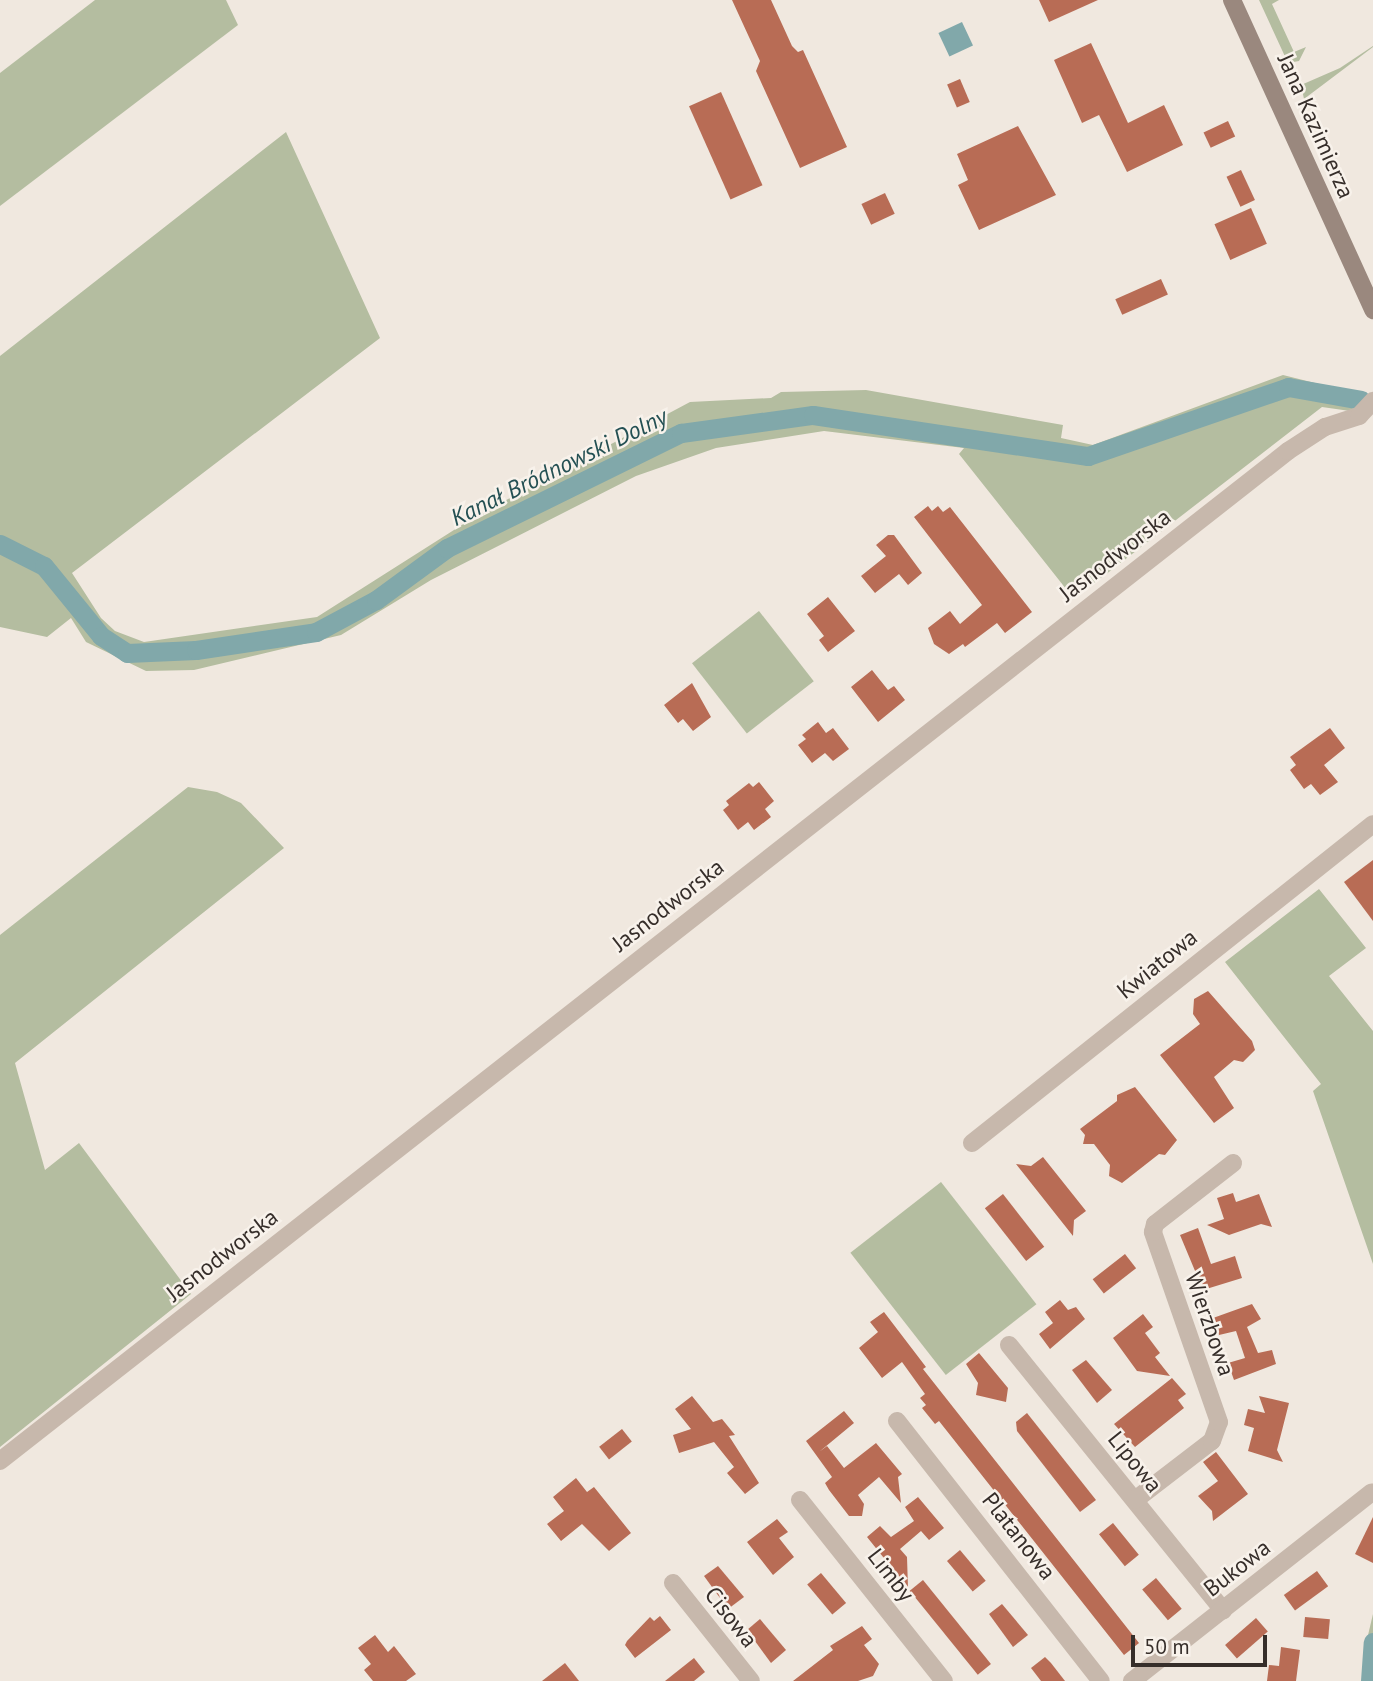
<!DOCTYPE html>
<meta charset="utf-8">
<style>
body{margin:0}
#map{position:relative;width:1373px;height:1681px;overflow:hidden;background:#f0e8df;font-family:"PT Sans",sans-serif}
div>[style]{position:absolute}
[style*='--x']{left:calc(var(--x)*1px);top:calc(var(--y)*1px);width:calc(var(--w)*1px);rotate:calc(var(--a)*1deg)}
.green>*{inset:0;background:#b4bda0;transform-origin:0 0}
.water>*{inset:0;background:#81a8aa;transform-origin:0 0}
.canal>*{height:19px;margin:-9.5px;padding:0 9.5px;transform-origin:9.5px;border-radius:9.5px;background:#81a8aa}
.building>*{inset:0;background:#b86c55;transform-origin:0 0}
.street>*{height:18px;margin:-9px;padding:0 9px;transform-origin:9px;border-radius:9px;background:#c7b8ac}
.secondary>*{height:18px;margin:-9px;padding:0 9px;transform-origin:9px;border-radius:9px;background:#9a887e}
span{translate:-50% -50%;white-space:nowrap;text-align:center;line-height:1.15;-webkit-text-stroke:5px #f8f2eb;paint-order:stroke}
.street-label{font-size:23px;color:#362e2a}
.water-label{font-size:24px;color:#245053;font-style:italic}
.scale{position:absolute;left:1131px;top:1635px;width:136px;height:32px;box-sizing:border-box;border:4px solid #362e2a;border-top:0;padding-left:9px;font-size:21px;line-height:24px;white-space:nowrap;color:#362e2a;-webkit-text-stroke:5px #f8f2eb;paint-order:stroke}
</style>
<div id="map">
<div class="green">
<i style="clip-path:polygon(95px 0,226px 0,238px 25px,0 206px,0 73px)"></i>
<i style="clip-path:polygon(1259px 0,1279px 0,1272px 4px,1294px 52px,1306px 47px,1299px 61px,1288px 63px)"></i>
<i style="clip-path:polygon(1373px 46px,1373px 47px,1304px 99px,1301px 85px,1340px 68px)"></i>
<i style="clip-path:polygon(286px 132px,380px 338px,72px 573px,101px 618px,115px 631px,144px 642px,317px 617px,476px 516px,690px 402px,771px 398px,781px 392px,866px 390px,1063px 425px,1061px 438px,1093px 445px,1283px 375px,1367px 396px,1350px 411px,1322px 407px,1074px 599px,959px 454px,964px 448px,824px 431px,716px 448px,636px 476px,431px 580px,341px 635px,194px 670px,146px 671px,86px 642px,71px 618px,47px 637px,0 627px,0 356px)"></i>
<i style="left:759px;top:611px;width:89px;height:85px;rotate:52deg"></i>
<i style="clip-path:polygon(188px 787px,217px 792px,241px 803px,284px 848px,15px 1063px,45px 1170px,79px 1143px,191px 1294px,0 1447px,0 935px)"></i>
<i style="clip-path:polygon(1319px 889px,1366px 948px,1329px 976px,1373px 1031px,1373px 1264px,1313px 1091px,1321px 1084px,1225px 962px)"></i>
<i style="left:941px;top:1182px;width:155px;height:115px;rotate:52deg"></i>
<i style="clip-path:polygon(1373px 1614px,1373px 1681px,1362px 1681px,1364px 1652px)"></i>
</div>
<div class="water">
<i style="left:962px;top:22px;width:26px;height:26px;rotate:65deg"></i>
</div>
<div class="canal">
<i style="--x:0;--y:544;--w:49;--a:26.6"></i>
<i style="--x:44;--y:566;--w:90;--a:50.8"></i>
<i style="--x:101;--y:636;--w:31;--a:33"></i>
<i style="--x:127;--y:653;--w:69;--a:-2.5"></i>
<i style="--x:196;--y:650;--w:121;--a:-8.5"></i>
<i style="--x:316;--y:632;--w:68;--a:-28.1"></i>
<i style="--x:376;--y:600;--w:88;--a:-36.2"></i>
<i style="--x:447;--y:548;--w:261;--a:-26.2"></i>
<i style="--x:681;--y:433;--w:133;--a:-7.8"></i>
<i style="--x:813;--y:415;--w:278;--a:8.5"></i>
<i style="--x:1088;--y:456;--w:212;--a:-19"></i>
<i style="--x:1288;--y:387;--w:74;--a:10.1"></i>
<i style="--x:1370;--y:1681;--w:39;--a:-86"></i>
</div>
<div class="building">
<i style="clip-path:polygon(732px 0,771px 0,792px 46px,798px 52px,803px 50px,847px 147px,800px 168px,756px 71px,760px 61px)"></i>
<i style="clip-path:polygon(1039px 0,1098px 0,1049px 22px)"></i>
<i style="clip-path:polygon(1091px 43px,1128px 123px,1164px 105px,1183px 145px,1127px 172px,1099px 115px,1082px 123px,1054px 60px)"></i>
<i style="left:960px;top:79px;width:25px;height:14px;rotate:67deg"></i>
<i style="left:721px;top:92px;width:102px;height:35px;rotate:66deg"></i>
<i style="left:1228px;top:121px;width:17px;height:27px;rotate:65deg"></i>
<i style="clip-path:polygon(1018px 126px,1056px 195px,979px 230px,958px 185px,968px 180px,957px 154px)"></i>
<i style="left:1241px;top:170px;width:33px;height:16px;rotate:65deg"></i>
<i style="left:885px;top:193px;width:23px;height:26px;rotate:65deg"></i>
<i style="left:1251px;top:208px;width:39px;height:40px;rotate:66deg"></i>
<i style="left:1161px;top:279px;width:17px;height:50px;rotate:66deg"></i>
<i style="clip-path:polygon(928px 506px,932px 511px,938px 506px,943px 512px,950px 507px,1032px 612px,1005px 633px,997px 623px,965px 647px,963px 644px,949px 654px,934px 644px,928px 628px,950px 611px,960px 624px,982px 605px,914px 517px)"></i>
<i style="clip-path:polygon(888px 535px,894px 535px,922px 573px,908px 585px,899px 574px,875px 593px,861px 576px,886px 556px,876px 545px)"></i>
<i style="clip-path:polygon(828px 597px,855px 631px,828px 652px,819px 640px,824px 636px,807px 614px)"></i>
<i style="clip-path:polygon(872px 670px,888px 690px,894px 686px,905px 700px,878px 722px,851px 687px)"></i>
<i style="clip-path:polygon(692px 683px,711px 717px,693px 731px,683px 719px,678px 723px,664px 705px)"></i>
<i style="clip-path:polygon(818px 722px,826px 733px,833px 728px,849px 749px,833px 761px,825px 753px,812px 763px,798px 745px,806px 739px,802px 735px)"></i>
<i style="clip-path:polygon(1330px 728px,1345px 748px,1324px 765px,1338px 782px,1320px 795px,1311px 784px,1304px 789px,1290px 770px,1296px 765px,1290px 757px)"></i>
<i style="clip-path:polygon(759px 782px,774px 801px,765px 809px,771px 817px,754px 830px,748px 822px,738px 830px,723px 810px,729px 805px,726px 801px,749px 783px,753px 787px)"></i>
<i style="clip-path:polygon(1373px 860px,1373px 921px,1344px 882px)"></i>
<i style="clip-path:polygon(1208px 991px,1252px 1041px,1255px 1050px,1243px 1062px,1234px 1060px,1214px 1077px,1234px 1108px,1214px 1123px,1160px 1055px,1200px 1024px,1193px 1014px,1194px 999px)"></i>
<i style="clip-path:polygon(1135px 1087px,1177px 1140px,1165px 1155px,1159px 1154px,1122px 1183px,1109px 1176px,1110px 1165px,1094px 1144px,1083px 1144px,1085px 1135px,1080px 1129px,1117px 1101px,1117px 1095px)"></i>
<i style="clip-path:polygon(1043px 1157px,1086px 1211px,1074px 1220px,1073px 1236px,1016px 1164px,1031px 1166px)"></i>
<i style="clip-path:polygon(1233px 1193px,1236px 1202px,1259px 1194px,1272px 1227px,1261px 1224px,1229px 1235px,1207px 1225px,1224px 1219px,1217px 1198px)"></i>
<i style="left:1003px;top:1194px;width:67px;height:23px;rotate:52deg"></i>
<i style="clip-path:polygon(1198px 1228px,1211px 1264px,1235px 1256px,1242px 1278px,1203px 1290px,1180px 1235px)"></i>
<i style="left:1125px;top:1254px;width:18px;height:41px;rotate:52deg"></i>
<i style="clip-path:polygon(1060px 1300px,1068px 1310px,1076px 1307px,1085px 1319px,1050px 1349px,1039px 1334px,1053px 1323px,1045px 1312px)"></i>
<i style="clip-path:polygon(1252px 1304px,1261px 1319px,1247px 1327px,1258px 1353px,1272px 1350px,1276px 1364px,1234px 1380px,1228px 1363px,1245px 1358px,1236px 1331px,1219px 1335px,1213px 1318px)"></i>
<i style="clip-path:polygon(884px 1312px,926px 1367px,923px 1369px,1139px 1643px,1124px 1655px,939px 1421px,935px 1424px,922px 1408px,926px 1405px,920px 1398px,925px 1394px,902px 1362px,882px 1378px,859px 1348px,878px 1332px,870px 1322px)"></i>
<i style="clip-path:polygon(1143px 1314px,1153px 1327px,1145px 1333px,1160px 1353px,1155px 1357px,1170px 1376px,1137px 1371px,1113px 1338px)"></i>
<i style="clip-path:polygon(979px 1353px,1008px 1388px,1006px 1402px,976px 1395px,978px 1383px,966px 1364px)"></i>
<i style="clip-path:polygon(1086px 1360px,1112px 1390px,1097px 1403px,1072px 1370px)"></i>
<i style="clip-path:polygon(1172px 1378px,1186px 1394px,1178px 1400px,1184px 1408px,1135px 1447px,1114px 1424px)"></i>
<i style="clip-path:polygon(692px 1396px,713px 1422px,722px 1419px,735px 1435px,729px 1436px,759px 1483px,745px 1494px,727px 1473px,734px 1467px,714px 1442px,679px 1453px,673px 1435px,691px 1429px,675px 1409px)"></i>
<i style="clip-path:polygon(1259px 1396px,1289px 1403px,1277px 1450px,1283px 1462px,1248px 1451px,1254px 1428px,1244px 1425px,1248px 1409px,1265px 1413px)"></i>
<i style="clip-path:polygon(844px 1411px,854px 1423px,819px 1452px,827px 1446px,844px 1468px,876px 1443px,902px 1474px,898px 1477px,901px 1503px,879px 1477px,858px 1495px,864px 1504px,862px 1516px,849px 1516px,829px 1490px,825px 1483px,832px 1477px,806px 1441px)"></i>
<i style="clip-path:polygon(1027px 1413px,1096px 1500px,1080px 1512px,1017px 1431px,1016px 1422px)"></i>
<i style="left:622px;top:1429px;width:16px;height:29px;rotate:52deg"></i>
<i style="clip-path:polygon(1216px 1452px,1248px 1494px,1213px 1521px,1212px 1511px,1198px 1496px,1218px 1481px,1203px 1462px)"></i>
<i style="clip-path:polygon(576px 1478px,587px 1492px,594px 1487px,631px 1533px,609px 1551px,582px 1524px,561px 1541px,547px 1524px,564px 1511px,553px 1497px)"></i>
<i style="clip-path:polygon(918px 1497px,944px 1528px,929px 1540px,921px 1531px,900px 1549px,907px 1557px,908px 1588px,867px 1537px,880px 1526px,891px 1537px,914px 1521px,905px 1507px)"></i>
<i style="clip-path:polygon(1373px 1517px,1373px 1563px,1355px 1554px)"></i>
<i style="clip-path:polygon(777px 1519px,788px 1532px,779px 1538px,794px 1557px,773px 1575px,747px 1542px)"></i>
<i style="left:1113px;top:1523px;width:41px;height:18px;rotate:51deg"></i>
<i style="left:960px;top:1550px;width:40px;height:17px;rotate:50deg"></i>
<i style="clip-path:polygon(718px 1566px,744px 1597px,728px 1609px,704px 1576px)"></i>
<i style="left:1317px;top:1571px;width:19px;height:41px;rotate:54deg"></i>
<i style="left:821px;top:1573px;width:39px;height:18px;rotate:50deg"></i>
<i style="left:1156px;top:1578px;width:40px;height:18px;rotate:50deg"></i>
<i style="left:923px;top:1580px;width:108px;height:17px;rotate:51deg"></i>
<i style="clip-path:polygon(1002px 1604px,1028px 1635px,1013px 1647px,989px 1614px)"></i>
<i style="clip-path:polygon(660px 1616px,671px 1630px,635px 1658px,625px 1645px,627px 1641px,650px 1617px,654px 1621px)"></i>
<i style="left:1305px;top:1617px;width:25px;height:20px;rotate:5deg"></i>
<i style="left:1256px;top:1618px;width:18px;height:41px;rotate:49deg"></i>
<i style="clip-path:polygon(760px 1619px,786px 1650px,771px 1663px,747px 1630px)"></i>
<i style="clip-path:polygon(862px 1626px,872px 1639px,864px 1645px,879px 1664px,873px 1676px,858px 1681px,793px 1681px,833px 1650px,830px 1646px)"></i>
<i style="clip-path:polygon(375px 1635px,388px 1652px,394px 1646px,416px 1674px,406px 1681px,373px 1681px,364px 1670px,371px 1664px,358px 1648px)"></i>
<i style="clip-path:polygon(1281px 1647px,1300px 1650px,1296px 1681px,1267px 1681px,1269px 1665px,1279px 1666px)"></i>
<i style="clip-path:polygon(1045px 1657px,1051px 1663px,1065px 1681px,1041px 1681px,1031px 1668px)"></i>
<i style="clip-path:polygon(694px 1658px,705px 1672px,694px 1681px,665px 1681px)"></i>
<i style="clip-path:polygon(565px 1663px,579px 1681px,542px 1681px)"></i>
</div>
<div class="street">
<i style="--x:972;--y:1143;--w:512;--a:-38.5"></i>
<i style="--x:1009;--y:1345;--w:341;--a:51.1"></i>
<i style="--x:897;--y:1421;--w:330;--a:51.9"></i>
<i style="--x:0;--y:1461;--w:1637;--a:-38.1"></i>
<i style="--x:1288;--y:451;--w:44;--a:-33"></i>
<i style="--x:1325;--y:427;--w:36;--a:-18"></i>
<i style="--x:1359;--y:416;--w:21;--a:-47"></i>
<i style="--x:800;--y:1500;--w:231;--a:51.5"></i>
<i style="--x:1135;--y:1500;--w:97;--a:-37.5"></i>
<i style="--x:1212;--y:1441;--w:20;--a:-70"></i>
<i style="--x:1219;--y:1422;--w:201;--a:-109.2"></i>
<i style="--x:1153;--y:1232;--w:8;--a:-76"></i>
<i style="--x:1155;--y:1224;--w:99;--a:-38"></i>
<i style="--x:673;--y:1583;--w:125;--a:51.5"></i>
<i style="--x:1132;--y:1681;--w:305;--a:-38.2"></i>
</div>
<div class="secondary">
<i style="--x:1232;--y:0;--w:341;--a:65.5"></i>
</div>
<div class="street-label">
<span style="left:1316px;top:126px;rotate:66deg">Jana Kazimierza</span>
<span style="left:1115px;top:555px;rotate:-38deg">Jasnodworska</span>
<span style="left:668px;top:905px;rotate:-38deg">Jasnodworska</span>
<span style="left:1157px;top:964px;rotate:-39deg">Kwiatowa</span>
<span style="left:222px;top:1255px;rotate:-38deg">Jasnodworska</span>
<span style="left:1210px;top:1324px;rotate:71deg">Wierzbowa</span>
<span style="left:1135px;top:1462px;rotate:51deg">Lipowa</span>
<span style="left:1019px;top:1536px;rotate:52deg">Platanowa</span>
<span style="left:1237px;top:1568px;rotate:-38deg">Bukowa</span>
<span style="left:891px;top:1575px;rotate:52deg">Limby</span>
<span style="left:731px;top:1617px;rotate:52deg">Cisowa</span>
</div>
<div class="water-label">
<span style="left:559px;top:467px;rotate:-26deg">Kanał Bródnowski Dolny</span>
</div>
<div class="scale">50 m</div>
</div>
